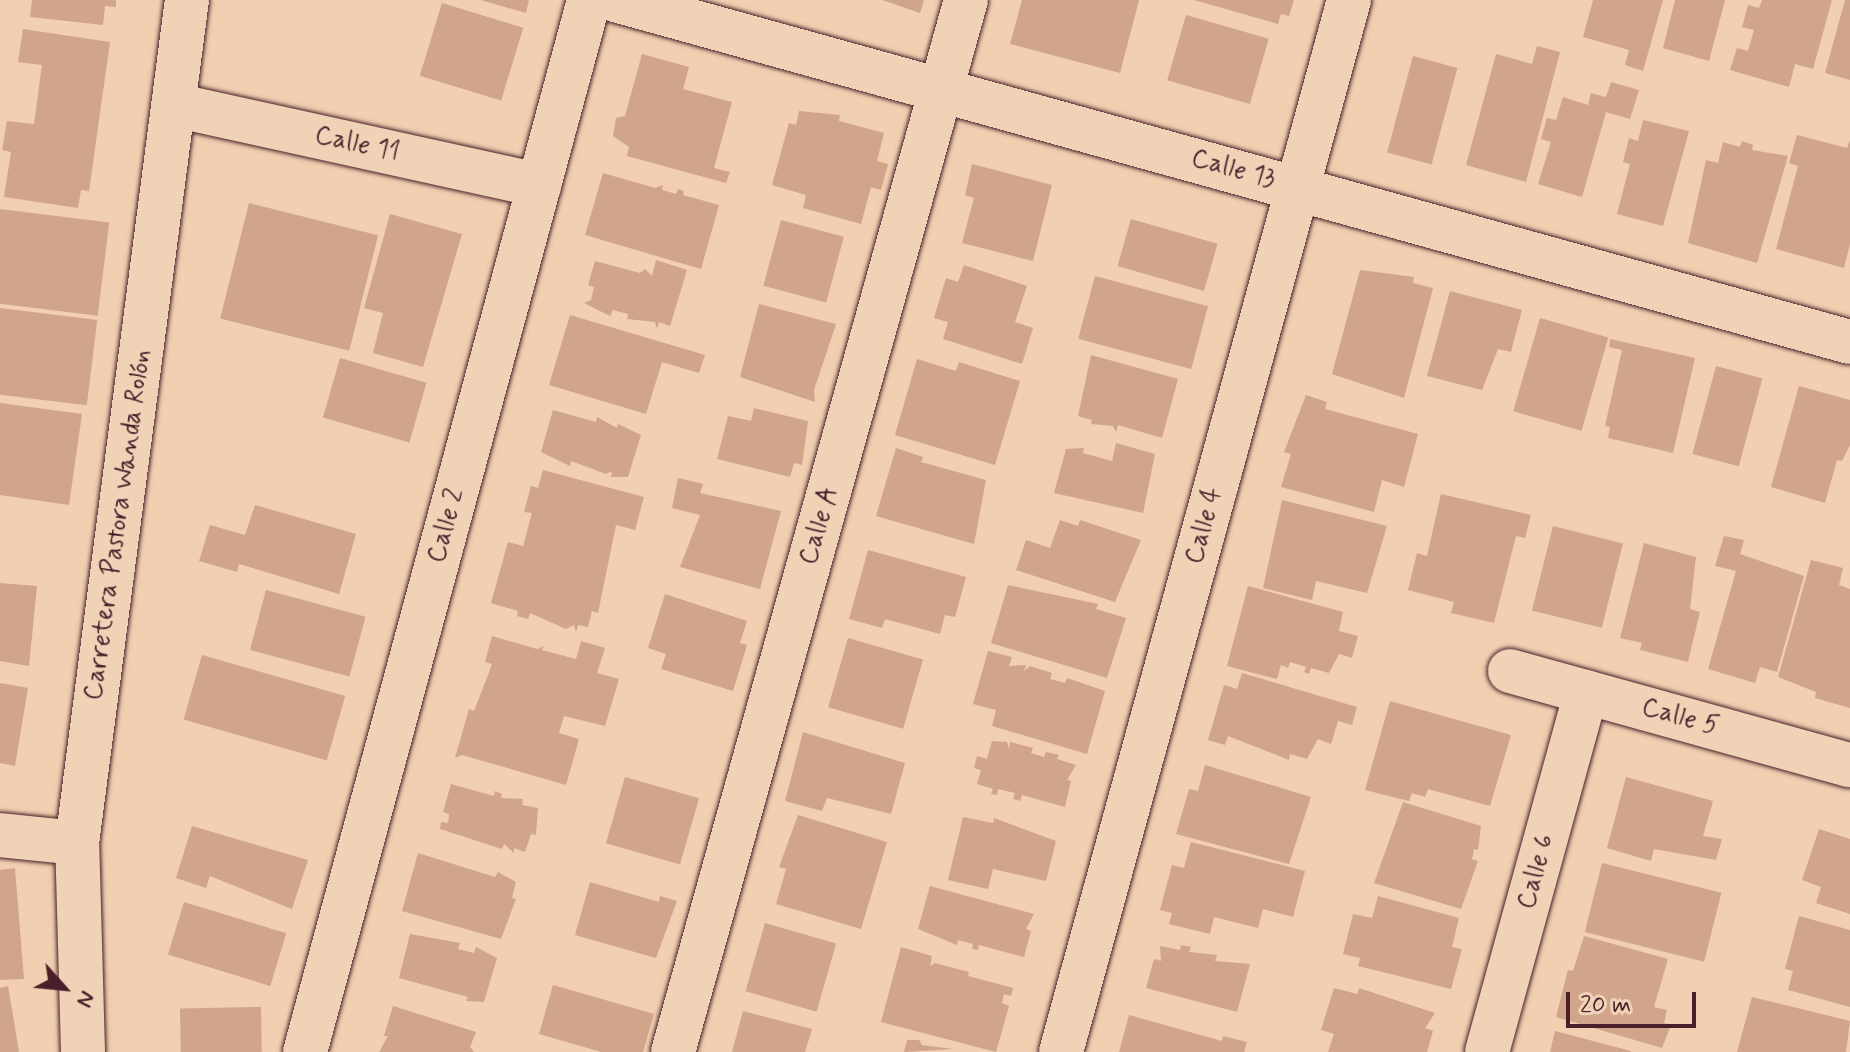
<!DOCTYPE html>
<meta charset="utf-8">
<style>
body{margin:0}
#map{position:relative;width:1850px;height:1052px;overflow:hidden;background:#f1cfb0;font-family:Mynerve,sans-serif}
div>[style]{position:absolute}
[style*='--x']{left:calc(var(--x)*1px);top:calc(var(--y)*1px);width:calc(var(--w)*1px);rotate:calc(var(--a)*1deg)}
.building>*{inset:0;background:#d0a589;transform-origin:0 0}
.roads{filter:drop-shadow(0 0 2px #4a1f2b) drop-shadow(0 0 2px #4a1f2b)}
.minor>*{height:44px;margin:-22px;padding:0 22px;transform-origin:22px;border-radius:22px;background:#f0d3b7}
span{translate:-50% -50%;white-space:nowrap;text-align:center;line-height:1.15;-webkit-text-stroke:8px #f0d3b7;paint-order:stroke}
.street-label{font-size:26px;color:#4a1f2b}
.north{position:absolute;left:24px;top:948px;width:80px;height:80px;-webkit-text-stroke:6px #f0d3b7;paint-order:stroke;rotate:117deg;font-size:22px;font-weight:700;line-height:32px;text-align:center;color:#4a1f2b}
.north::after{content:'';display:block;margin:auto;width:28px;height:36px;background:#4a1f2b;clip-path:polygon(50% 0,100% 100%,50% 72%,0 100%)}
.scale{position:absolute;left:1566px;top:992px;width:130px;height:36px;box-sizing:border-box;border:4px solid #4a1f2b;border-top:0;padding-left:10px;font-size:24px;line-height:28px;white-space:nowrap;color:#4a1f2b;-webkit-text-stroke:6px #f0d3b7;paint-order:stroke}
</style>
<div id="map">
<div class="building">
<i style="clip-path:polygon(32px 0,116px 0,116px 7px,105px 6px,103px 25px,30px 17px)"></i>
<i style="clip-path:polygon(481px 0,529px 0,526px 13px)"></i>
<i style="clip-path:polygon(882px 0,924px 0,920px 13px)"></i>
<i style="clip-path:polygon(1022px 0,1139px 0,1120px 73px,1010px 44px)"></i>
<i style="clip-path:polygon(1194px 0,1294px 0,1289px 16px,1281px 14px,1278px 24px)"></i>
<i style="clip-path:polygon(1593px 0,1663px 0,1643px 71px,1625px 65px,1629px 50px,1583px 37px)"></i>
<i style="clip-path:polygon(1675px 0,1725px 0,1709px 61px,1663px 48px)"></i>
<i style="clip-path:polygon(1762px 0,1832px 0,1813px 69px,1795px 64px,1789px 87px,1730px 70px,1737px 48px,1748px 51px,1754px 30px,1742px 27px,1748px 5px,1759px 8px)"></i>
<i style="clip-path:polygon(1845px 0,1850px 0,1850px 80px,1825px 73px)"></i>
<i style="left:442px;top:3px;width:85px;height:76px;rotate:17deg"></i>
<i style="left:1186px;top:15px;width:86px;height:68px;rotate:16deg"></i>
<i style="clip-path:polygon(23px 29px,110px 42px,89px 191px,81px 190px,78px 208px,4px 197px,11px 152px,2px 150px,7px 121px,34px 124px,42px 65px,18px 62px)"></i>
<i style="clip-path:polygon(1537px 46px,1560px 52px,1526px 182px,1466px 165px,1496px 54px,1532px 64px)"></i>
<i style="clip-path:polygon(642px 54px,689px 67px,683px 89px,732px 102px,714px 168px,730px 172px,726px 183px,627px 156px,629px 147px,613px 136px,616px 118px,625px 116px)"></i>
<i style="left:1413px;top:56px;width:46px;height:100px;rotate:15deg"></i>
<i style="clip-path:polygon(1611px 82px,1639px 90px,1630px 119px,1606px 112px,1582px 197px,1538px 184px,1551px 142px,1541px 139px,1547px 118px,1556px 120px,1563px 97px,1588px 105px,1591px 93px,1606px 97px)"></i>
<i style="clip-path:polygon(799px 111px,840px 115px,839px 121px,884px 133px,877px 161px,888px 164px,881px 190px,871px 187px,861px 224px,803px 208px,806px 195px,772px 185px,789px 123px,796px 125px)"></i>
<i style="clip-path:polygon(1643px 120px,1689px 131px,1663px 226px,1617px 214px,1630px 164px,1623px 162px,1629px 138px,1638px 141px)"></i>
<i style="clip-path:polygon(1797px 135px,1847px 148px,1850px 140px,1850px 244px,1844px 268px,1776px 249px,1798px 166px,1789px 163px)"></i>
<i style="clip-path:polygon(1742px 141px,1753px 145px,1752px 150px,1788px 156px,1757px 263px,1688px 243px,1706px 160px,1718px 163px,1723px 142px,1740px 147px)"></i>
<i style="clip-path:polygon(972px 164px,1052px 185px,1033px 261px,962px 243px,974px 198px,965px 195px)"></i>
<i style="clip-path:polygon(603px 173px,655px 188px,663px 185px,662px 190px,676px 194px,678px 189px,684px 191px,683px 195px,719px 205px,701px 269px,585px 235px)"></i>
<i style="left:249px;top:203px;width:133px;height:119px;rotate:14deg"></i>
<i style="left:0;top:209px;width:110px;height:94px;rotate:7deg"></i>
<i style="clip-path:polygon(390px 214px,462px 234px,423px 367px,373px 353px,383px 313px,364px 308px)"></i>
<i style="left:1131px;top:219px;width:90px;height:49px;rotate:16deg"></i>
<i style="left:781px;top:220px;width:65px;height:68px;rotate:15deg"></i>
<i style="clip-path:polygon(656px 260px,687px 270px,670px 326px,659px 322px,657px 329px,655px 322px,627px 319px,628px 314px,613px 310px,610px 316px,584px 303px,591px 300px,594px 287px,588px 285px,595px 261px,640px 273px,645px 269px,652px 276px)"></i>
<i style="clip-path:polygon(964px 265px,1027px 286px,1015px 322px,1033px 328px,1022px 364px,943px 339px,948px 322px,934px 318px,946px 278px,958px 282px)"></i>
<i style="clip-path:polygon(1360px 270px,1414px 277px,1413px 283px,1433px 288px,1404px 398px,1332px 374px)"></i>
<i style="left:1095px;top:276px;width:117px;height:65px;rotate:15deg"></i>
<i style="clip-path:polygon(1450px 291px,1522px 310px,1511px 352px,1498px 349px,1482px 390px,1427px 376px)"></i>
<i style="clip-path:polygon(759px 304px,836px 324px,814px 390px,815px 402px,740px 377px)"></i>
<i style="left:0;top:308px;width:98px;height:86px;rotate:7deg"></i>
<i style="clip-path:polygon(570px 315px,705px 355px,699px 373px,662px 362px,646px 414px,549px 385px)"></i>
<i style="left:1540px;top:318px;width:71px;height:97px;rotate:16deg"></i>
<i style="clip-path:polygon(1610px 339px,1695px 358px,1673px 453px,1608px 438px,1610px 427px,1605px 426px,1622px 350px,1609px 347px)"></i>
<i style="clip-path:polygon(1091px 355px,1178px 379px,1162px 438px,1118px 425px,1116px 432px,1113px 426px,1091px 424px,1092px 420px,1078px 416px)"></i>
<i style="left:340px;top:358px;width:90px;height:62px;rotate:16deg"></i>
<i style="clip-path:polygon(917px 359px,956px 371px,959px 362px,1020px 381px,995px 465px,895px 435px)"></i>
<i style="left:1716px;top:366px;width:48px;height:91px;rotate:15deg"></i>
<i style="clip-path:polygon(1799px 386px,1850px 400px,1850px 445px,1842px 461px,1837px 460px,1825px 503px,1771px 487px)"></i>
<i style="clip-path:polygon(1306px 395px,1327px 402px,1325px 409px,1418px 434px,1404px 487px,1382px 480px,1374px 512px,1281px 487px,1291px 454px,1284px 452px)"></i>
<i style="clip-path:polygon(0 403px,82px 414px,69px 505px,0 495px)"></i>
<i style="clip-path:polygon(754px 408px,808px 421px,802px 465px,794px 463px,790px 477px,717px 459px,728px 416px,751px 421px)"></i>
<i style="clip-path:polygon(553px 410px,596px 422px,597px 417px,617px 428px,618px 424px,641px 435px,628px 477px,611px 477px,612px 471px,606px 474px,571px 461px,570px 466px,541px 452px)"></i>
<i style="clip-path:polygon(1116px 443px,1155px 454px,1143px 513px,1054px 493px,1066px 449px,1084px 448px,1083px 453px,1112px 461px)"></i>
<i style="clip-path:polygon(896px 448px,923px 457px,921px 462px,986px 480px,974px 544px,876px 516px)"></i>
<i style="clip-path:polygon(543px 470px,644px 497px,635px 530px,616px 525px,598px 613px,592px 611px,588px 627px,578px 625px,576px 632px,574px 625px,566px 629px,530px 613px,528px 619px,517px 616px,518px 611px,491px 603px,508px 542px,523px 546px,532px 513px,524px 512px,531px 486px,538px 488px)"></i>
<i style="clip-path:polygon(678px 478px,703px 484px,700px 493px,781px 511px,760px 589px,680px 567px,700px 515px,672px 508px)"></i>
<i style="clip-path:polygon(1441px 494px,1531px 515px,1525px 538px,1516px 536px,1494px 623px,1451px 613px,1454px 602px,1408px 590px,1417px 553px,1427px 556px)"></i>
<i style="clip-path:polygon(1282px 500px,1387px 526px,1367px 593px,1316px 581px,1312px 600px,1263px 588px)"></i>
<i style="clip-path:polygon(255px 505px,356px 534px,339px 594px,239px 564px,237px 572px,199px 561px,210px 525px,245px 535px)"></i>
<i style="clip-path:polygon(1060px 520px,1078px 526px,1080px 520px,1141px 540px,1115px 602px,1016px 570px,1026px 540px,1050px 548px)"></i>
<i style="left:1553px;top:526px;width:72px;height:87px;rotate:14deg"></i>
<i style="clip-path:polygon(1724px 536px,1744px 540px,1740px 554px,1804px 576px,1777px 672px,1760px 667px,1755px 683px,1708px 669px,1736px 571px,1715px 566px)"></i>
<i style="clip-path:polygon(1644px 543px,1696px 557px,1690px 609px,1700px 612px,1688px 662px,1640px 650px,1642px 643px,1620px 638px)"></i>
<i style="clip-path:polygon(868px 550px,966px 577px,955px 617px,945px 615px,940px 634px,885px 619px,882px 628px,849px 619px)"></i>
<i style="clip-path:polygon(1811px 560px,1843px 568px,1839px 585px,1850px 589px,1850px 708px,1815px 698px,1816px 692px,1778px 677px)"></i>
<i style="clip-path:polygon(0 583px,37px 586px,29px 666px,0 661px)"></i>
<i style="clip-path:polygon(1008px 585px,1098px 604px,1096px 609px,1126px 618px,1107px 678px,991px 643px)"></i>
<i style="clip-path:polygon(1248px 586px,1343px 612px,1339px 631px,1358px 636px,1352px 658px,1339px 654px,1329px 673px,1311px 668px,1309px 674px,1304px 672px,1306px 667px,1290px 662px,1288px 668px,1281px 665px,1277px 679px,1227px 666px)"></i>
<i style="left:266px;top:590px;width:103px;height:62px;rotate:15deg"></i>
<i style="clip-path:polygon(665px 594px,747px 621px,740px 643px,747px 645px,733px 691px,661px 669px,666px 654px,648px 648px)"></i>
<i style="clip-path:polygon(492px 636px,537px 649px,544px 646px,542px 650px,576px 659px,581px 641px,605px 648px,597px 673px,619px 679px,605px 726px,564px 716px,559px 733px,579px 739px,566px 785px,462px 755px,455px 758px,469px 709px,474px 711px,488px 675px,492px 664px,485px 662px)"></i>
<i style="left:848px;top:638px;width:78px;height:72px;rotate:16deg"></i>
<i style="clip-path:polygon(988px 651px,1012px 657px,1009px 666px,1026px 665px,1024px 671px,1030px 666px,1052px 673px,1050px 679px,1065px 683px,1067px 678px,1105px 691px,1087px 754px,992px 726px,996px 710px,973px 704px)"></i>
<i style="left:202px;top:655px;width:149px;height:67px;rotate:16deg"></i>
<i style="clip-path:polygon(1242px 673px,1357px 707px,1352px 725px,1338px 721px,1331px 744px,1318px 739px,1307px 759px,1290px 754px,1289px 760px,1228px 736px,1225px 745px,1208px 740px,1224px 685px,1237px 689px)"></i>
<i style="clip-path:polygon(0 683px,28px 688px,15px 766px,0 763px)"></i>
<i style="clip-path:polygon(1390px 701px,1511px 735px,1490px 806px,1428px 789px,1425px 797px,1412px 793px,1409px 801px,1365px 790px)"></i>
<i style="clip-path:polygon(803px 732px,905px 763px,891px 814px,827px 798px,822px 811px,785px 801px)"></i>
<i style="clip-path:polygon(992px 741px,1007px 742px,1009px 749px,1010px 742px,1033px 748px,1031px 753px,1044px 757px,1046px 752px,1059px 755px,1057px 759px,1076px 765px,1067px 780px,1071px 781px,1065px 807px,1022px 795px,1020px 801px,1013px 799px,1015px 793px,998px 789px,997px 795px,991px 794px,993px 789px,977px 784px,981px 770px,974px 768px,977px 756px,987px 759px)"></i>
<i style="clip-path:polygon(1205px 765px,1311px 797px,1289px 864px,1176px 834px,1189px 789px,1198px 791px)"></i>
<i style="left:625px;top:777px;width:77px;height:69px;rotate:16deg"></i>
<i style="clip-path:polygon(1626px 777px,1713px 801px,1703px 836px,1722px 839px,1716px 860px,1654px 849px,1651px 861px,1607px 848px)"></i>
<i style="clip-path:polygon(451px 784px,494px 796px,495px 791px,502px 794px,501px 798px,523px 799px,522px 805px,538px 808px,536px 835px,531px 834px,525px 852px,514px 848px,514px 853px,504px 844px,502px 849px,440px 829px,441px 822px,448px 823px,449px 814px,443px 812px)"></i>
<i style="clip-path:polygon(1403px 802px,1481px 826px,1478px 850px,1474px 849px,1472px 859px,1478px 861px,1461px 909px,1374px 883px)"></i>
<i style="clip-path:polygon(798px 815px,887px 842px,861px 929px,776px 904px,786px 869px,779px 867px)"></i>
<i style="clip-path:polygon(963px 817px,993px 823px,994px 818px,1056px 841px,1046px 881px,993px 869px,988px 889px,948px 880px)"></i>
<i style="clip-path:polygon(192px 826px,308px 860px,292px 909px,210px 876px,206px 888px,176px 878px)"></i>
<i style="clip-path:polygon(1819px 829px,1850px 839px,1850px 914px,1816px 903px,1821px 887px,1802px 880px)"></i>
<i style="clip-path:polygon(1191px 842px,1305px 871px,1293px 917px,1263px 909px,1258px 928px,1214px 917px,1210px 934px,1169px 924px,1172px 913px,1160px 910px,1172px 865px,1184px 868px)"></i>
<i style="clip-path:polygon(418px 853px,495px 877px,498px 872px,516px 882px,512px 898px,516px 899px,501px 939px,402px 911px)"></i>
<i style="left:1602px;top:863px;width:123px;height:71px;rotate:14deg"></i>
<i style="clip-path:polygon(15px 868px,24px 979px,0 980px,0 870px)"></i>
<i style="clip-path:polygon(590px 882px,659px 902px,660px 896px,677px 901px,656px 958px,575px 935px)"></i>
<i style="clip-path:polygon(930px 886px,1034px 914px,1026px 929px,1031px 931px,1024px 957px,979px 945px,978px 950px,972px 949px,973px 944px,958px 940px,957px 945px,918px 929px)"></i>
<i style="clip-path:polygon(1378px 896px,1459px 918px,1452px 947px,1462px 949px,1451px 989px,1358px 966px,1360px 958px,1343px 954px,1353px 914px,1372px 918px)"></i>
<i style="left:184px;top:902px;width:107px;height:55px;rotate:17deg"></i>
<i style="clip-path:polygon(1799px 916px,1850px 930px,1850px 1007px,1788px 990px,1793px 971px,1785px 969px)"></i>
<i style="left:765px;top:923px;width:74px;height:71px;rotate:16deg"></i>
<i style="clip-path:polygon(410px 934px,460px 943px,458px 949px,474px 953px,476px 947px,497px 958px,484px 1002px,466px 1001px,468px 997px,399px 978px)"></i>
<i style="clip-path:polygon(1584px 936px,1668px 959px,1654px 1007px,1667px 1010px,1664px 1023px,1671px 1025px,1662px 1048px,1556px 1017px,1568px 970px,1573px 971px)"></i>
<i style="clip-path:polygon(1181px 945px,1191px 947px,1189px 952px,1217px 955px,1215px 961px,1250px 964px,1237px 1012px,1146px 988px,1154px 959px,1161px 961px,1160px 946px,1180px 950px)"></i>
<i style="clip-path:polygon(901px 947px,932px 956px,930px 966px,935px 963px,969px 972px,968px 976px,1013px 988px,1011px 996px,1004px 994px,1002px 1003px,1009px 1006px,996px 1052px,881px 1022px)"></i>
<i style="clip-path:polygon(553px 985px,654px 1014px,643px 1052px,601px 1052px,539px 1034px)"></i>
<i style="clip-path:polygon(8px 986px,19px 1052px,0 1052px,0 988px)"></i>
<i style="clip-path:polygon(1334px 988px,1357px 994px,1359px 988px,1435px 1013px,1425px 1028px,1433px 1031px,1427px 1052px,1328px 1052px,1334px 1034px,1321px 1030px)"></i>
<i style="clip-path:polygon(1752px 997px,1850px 1021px,1846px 1052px,1737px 1052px)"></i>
<i style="clip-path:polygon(393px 1006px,476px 1032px,470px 1047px,474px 1052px,379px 1052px,388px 1036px,384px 1036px)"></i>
<i style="left:261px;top:1007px;width:45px;height:81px;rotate:89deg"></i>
<i style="clip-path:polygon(743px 1011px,812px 1029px,805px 1052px,732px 1052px)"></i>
<i style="clip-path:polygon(1129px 1015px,1222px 1041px,1223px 1036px,1247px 1042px,1244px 1052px,1119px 1052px)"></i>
<i style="clip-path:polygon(1555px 1031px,1631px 1051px,1631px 1052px,1550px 1052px)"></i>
<i style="clip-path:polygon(907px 1040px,919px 1040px,922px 1045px,953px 1049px,904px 1052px)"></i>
</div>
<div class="roads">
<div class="minor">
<i style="--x:615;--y:0;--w:1281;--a:15.48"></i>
<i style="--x:174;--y:105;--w:374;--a:12.4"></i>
<i style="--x:1510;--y:671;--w:353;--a:15.5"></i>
<i style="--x:0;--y:835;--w:77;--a:5.9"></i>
<i style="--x:83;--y:1052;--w:209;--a:-91.6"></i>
<i style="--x:77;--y:843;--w:850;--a:-82.57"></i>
<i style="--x:305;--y:1052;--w:1090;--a:-74.89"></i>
<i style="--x:673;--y:1052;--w:1092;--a:-74.44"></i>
<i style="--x:1061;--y:1052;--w:1091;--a:-74.69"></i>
<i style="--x:1487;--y:1052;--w:373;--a:-74.6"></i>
</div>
</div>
<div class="street-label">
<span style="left:357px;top:145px;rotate:12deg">Calle 11</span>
<span style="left:1233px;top:170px;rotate:15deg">Calle 13</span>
<span style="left:119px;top:525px;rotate:-82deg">Carretera Pastora Wanda Rolón</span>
<span style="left:447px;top:526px;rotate:-75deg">Calle 2</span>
<span style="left:820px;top:526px;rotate:-74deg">Calle A</span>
<span style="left:1205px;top:526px;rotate:-75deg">Calle 4</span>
<span style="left:1680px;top:718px;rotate:15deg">Calle 5</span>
<span style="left:1537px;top:872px;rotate:-75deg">Calle 6</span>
</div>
<div class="north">N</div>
<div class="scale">20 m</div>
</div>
